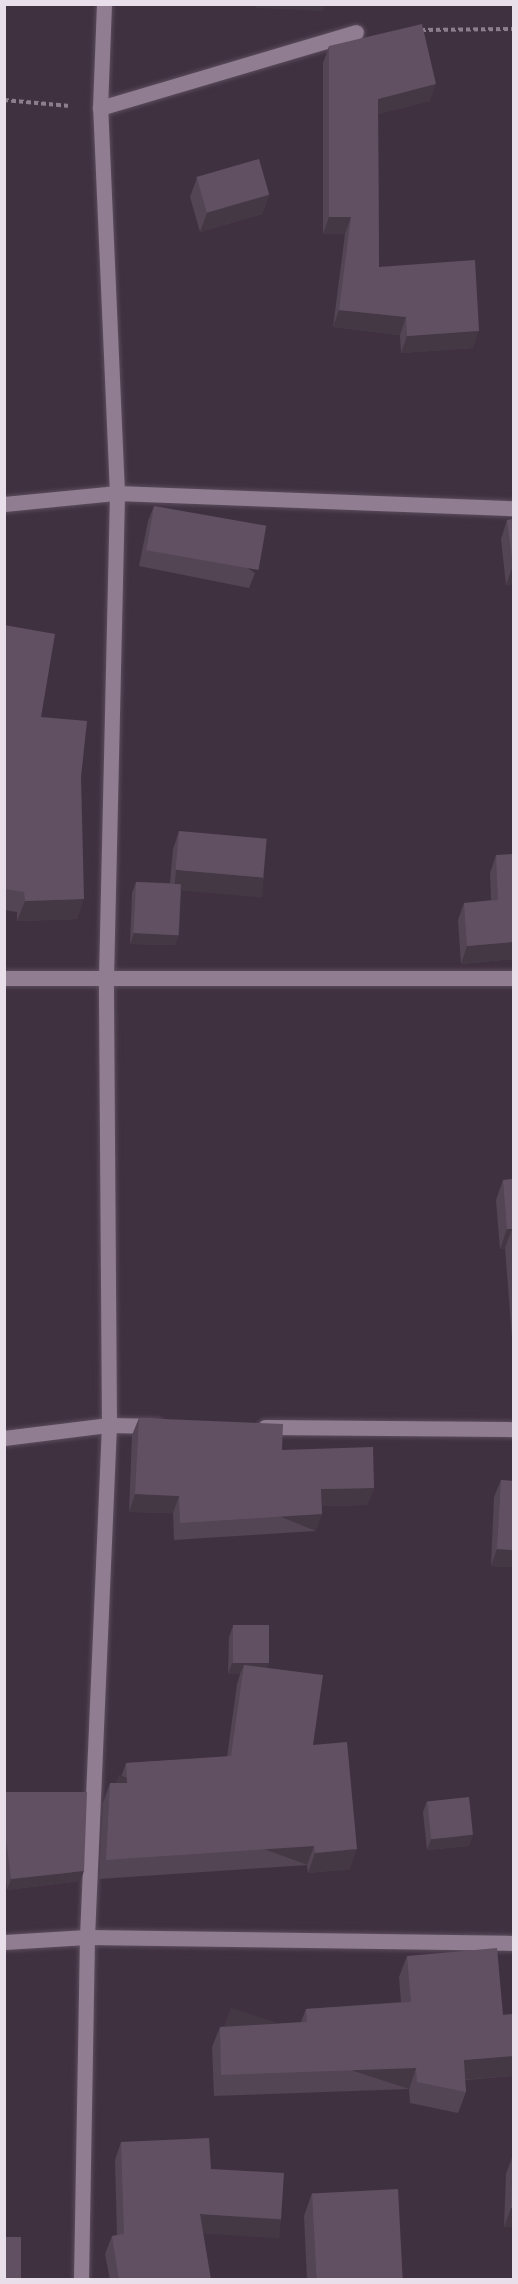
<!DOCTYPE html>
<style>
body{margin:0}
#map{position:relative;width:518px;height:2284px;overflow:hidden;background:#403141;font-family:Arial,sans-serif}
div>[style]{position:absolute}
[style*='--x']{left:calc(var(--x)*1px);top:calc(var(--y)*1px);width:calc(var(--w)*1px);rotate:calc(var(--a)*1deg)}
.path>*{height:4px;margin-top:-2px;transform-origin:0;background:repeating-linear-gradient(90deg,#8c7f8d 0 4.5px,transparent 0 7.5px)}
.roads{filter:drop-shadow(0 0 2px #5b4d5c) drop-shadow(0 0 2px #5b4d5c)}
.minor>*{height:15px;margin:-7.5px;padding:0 7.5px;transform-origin:7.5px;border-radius:7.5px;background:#917d92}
.wall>*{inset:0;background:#534554}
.shaded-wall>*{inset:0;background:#443845;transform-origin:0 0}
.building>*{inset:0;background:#615062;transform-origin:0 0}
span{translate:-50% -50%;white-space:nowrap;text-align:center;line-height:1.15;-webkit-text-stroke:4.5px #231c23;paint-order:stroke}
.frame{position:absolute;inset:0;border:6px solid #e9dfea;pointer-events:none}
</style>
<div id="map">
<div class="path">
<i style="--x:421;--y:30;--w:93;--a:-0.6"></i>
<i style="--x:4;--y:100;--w:66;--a:5.2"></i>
</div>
<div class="roads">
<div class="minor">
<i style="--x:100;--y:108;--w:267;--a:-16.5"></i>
<i style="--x:4;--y:504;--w:114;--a:-5.6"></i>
<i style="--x:117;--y:493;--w:397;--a:2.2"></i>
<i style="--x:4;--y:978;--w:510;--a:0"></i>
<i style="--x:265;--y:1427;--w:249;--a:0.5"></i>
<i style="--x:4;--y:1438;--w:106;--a:-7.1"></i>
<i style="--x:109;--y:1425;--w:48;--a:1.2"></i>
<i style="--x:4;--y:1942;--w:83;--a:-3.4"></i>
<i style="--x:87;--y:1937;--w:427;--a:0.8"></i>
<i style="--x:81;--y:2280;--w:343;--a:-89"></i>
<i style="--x:87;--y:1937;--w:512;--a:-87.54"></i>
<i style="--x:109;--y:1425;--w:447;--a:-90.4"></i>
<i style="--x:106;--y:978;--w:485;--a:-88.7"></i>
<i style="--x:117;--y:493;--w:385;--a:-92.5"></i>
<i style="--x:100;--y:108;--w:104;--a:-87.8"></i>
</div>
</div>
<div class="wall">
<i style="clip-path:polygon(329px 46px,430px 101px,378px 114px,379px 267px,473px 348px,401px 353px,400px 335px,333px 327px,345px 234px,323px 234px,323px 63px)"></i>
<i style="clip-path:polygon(197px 178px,269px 195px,262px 214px,200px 232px,190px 197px)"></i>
<i style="clip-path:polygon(154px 506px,255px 573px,249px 588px,139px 566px,148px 521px)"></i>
<i style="clip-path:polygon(513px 519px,513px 584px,506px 585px,501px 539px,507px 520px)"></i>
<i style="clip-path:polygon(4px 625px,41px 717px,81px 777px,77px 919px,17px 921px,17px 912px,4px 910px)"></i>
<i style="clip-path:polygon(179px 831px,264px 877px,257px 896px,181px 890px,179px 935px,175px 945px,130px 944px,132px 893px,136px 882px,170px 883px,173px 849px)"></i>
<i style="clip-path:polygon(496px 855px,513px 959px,461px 964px,458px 920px,464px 903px,491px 900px,490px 873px)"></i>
<i style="clip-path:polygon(513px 1179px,513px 1351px,505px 1248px,500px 1249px,496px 1200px,503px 1180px)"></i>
<i style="clip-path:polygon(139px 1418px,282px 1450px,374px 1488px,367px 1505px,322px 1506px,322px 1514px,315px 1531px,174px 1540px,173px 1513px,129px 1512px,132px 1435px)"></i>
<i style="clip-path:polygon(501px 1480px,513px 1481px,513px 1567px,491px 1566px,494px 1497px)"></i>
<i style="clip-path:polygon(233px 1626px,267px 1668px,313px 1745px,350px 1869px,308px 1873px,307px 1865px,99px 1879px,103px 1803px,110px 1783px,119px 1783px,126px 1763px,227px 1757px,237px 1684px,240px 1674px,228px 1674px,229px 1637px)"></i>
<i style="clip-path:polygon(4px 1784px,5px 1792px,80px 1881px,7px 1890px,4px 1867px)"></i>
<i style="clip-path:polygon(427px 1801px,469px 1846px,427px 1850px,423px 1812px)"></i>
<i style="clip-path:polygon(407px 1956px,503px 2015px,513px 2014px,513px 2076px,465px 2080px,466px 2092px,458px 2113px,410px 2103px,409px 2089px,214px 2096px,212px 2047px,220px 2027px,301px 2022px,306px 2009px,401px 2002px,399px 1977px)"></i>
<i style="clip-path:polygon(121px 2142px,211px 2169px,281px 2219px,275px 2237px,203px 2233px,211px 2280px,110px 2280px,105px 2254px,112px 2236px,117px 2235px,115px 2160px)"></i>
<i style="clip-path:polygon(513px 2155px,513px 2227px,504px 2227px,506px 2174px)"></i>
<i style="clip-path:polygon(312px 2193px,402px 2280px,307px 2280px,304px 2216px)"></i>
</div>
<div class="shaded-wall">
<i style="clip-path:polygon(256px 4px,325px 4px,323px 11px,255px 8px)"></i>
<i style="clip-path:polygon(436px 84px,430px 101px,371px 116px,378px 99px)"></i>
<i style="clip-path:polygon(269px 195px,262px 214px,200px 232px,207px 213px)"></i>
<i style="clip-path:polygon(329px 217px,351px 217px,345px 234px,323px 234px)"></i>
<i style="clip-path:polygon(339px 310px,406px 317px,400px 335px,333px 327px)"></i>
<i style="clip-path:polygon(479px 331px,473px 348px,401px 353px,407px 336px)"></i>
<i style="clip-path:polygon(513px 566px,513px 584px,506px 585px)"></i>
<i style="left:176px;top:870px;width:88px;height:20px;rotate:5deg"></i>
<i style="clip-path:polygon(84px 899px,77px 919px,17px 921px,25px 901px)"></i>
<i style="clip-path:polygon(134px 933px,179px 935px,175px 945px,130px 944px)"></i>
<i style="clip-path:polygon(513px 942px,513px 959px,461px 964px,467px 946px)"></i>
<i style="clip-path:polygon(507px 1229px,512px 1229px,505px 1248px,500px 1249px)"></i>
<i style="clip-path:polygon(374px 1488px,367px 1505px,315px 1506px,321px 1489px)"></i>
<i style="clip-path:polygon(135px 1494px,179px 1496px,173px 1513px,129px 1512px)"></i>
<i style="left:322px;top:1514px;width:18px;height:142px;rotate:112deg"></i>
<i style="clip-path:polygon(497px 1549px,513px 1550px,513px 1567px,491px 1566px)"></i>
<i style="clip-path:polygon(232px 1663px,269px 1663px,265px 1674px,244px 1665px,240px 1674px,228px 1674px)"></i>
<i style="clip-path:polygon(473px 1835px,469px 1846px,427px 1850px,431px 1839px)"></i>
<i style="left:314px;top:1846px;width:20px;height:208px;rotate:110deg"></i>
<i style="clip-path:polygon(357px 1849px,350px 1869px,308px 1873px,315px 1853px)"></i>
<i style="clip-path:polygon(84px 1871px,80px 1881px,7px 1890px,11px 1879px)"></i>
<i style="clip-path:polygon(513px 2056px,513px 2076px,456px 2080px,464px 2060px)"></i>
<i style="left:416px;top:2068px;width:22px;height:195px;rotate:108deg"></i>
<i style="clip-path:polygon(511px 2208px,513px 2208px,513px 2227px,504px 2227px)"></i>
<i style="left:200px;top:2214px;width:81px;height:19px;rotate:4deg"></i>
</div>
<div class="building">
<i style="clip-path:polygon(422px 24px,436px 84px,378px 99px,379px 267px,475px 260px,479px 331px,407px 336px,406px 317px,339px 310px,351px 217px,329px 217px,329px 46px)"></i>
<i style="left:259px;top:159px;width:37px;height:65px;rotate:74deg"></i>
<i style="left:154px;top:506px;width:114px;height:45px;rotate:10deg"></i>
<i style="clip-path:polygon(513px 519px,513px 566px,507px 520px)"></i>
<i style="clip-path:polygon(4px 625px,55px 634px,41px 717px,87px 721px,81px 777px,84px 899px,25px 901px,24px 892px,4px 889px)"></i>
<i style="left:179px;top:831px;width:88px;height:39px;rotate:5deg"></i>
<i style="clip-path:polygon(513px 854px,513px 942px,467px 946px,464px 903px,498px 900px,496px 855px)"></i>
<i style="left:136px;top:882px;width:45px;height:51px;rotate:3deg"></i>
<i style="clip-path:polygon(513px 1179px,513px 1245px,512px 1229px,507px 1229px,503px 1180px)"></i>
<i style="clip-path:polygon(139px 1418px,283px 1424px,282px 1450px,373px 1447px,374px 1488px,321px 1489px,322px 1514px,180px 1523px,179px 1496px,135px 1494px)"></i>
<i style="clip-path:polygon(501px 1480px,513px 1481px,513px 1550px,497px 1549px)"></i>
<i style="left:269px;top:1625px;width:38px;height:36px;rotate:90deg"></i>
<i style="clip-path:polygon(244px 1665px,323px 1675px,313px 1745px,347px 1742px,357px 1849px,315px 1853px,314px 1846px,106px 1860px,110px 1783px,127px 1783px,126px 1763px,231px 1756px)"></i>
<i style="clip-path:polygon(4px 1784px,5px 1792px,87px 1792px,84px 1871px,11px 1879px,4px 1823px)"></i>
<i style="left:469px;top:1797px;width:38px;height:42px;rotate:84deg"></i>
<i style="clip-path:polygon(497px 1948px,503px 2015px,513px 2014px,513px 2056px,464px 2060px,466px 2092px,417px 2082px,416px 2068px,221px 2075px,220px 2027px,307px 2022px,306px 2009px,411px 2002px,407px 1956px)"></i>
<i style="clip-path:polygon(209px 2138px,211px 2169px,284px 2173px,281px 2219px,200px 2214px,211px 2280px,119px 2280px,112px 2236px,124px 2234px,121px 2142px)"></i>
<i style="clip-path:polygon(513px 2155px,513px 2208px,511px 2208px)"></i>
<i style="left:398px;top:2189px;width:91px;height:86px;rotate:87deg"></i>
<i style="left:4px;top:2237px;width:17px;height:43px"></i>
</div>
<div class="frame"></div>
</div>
